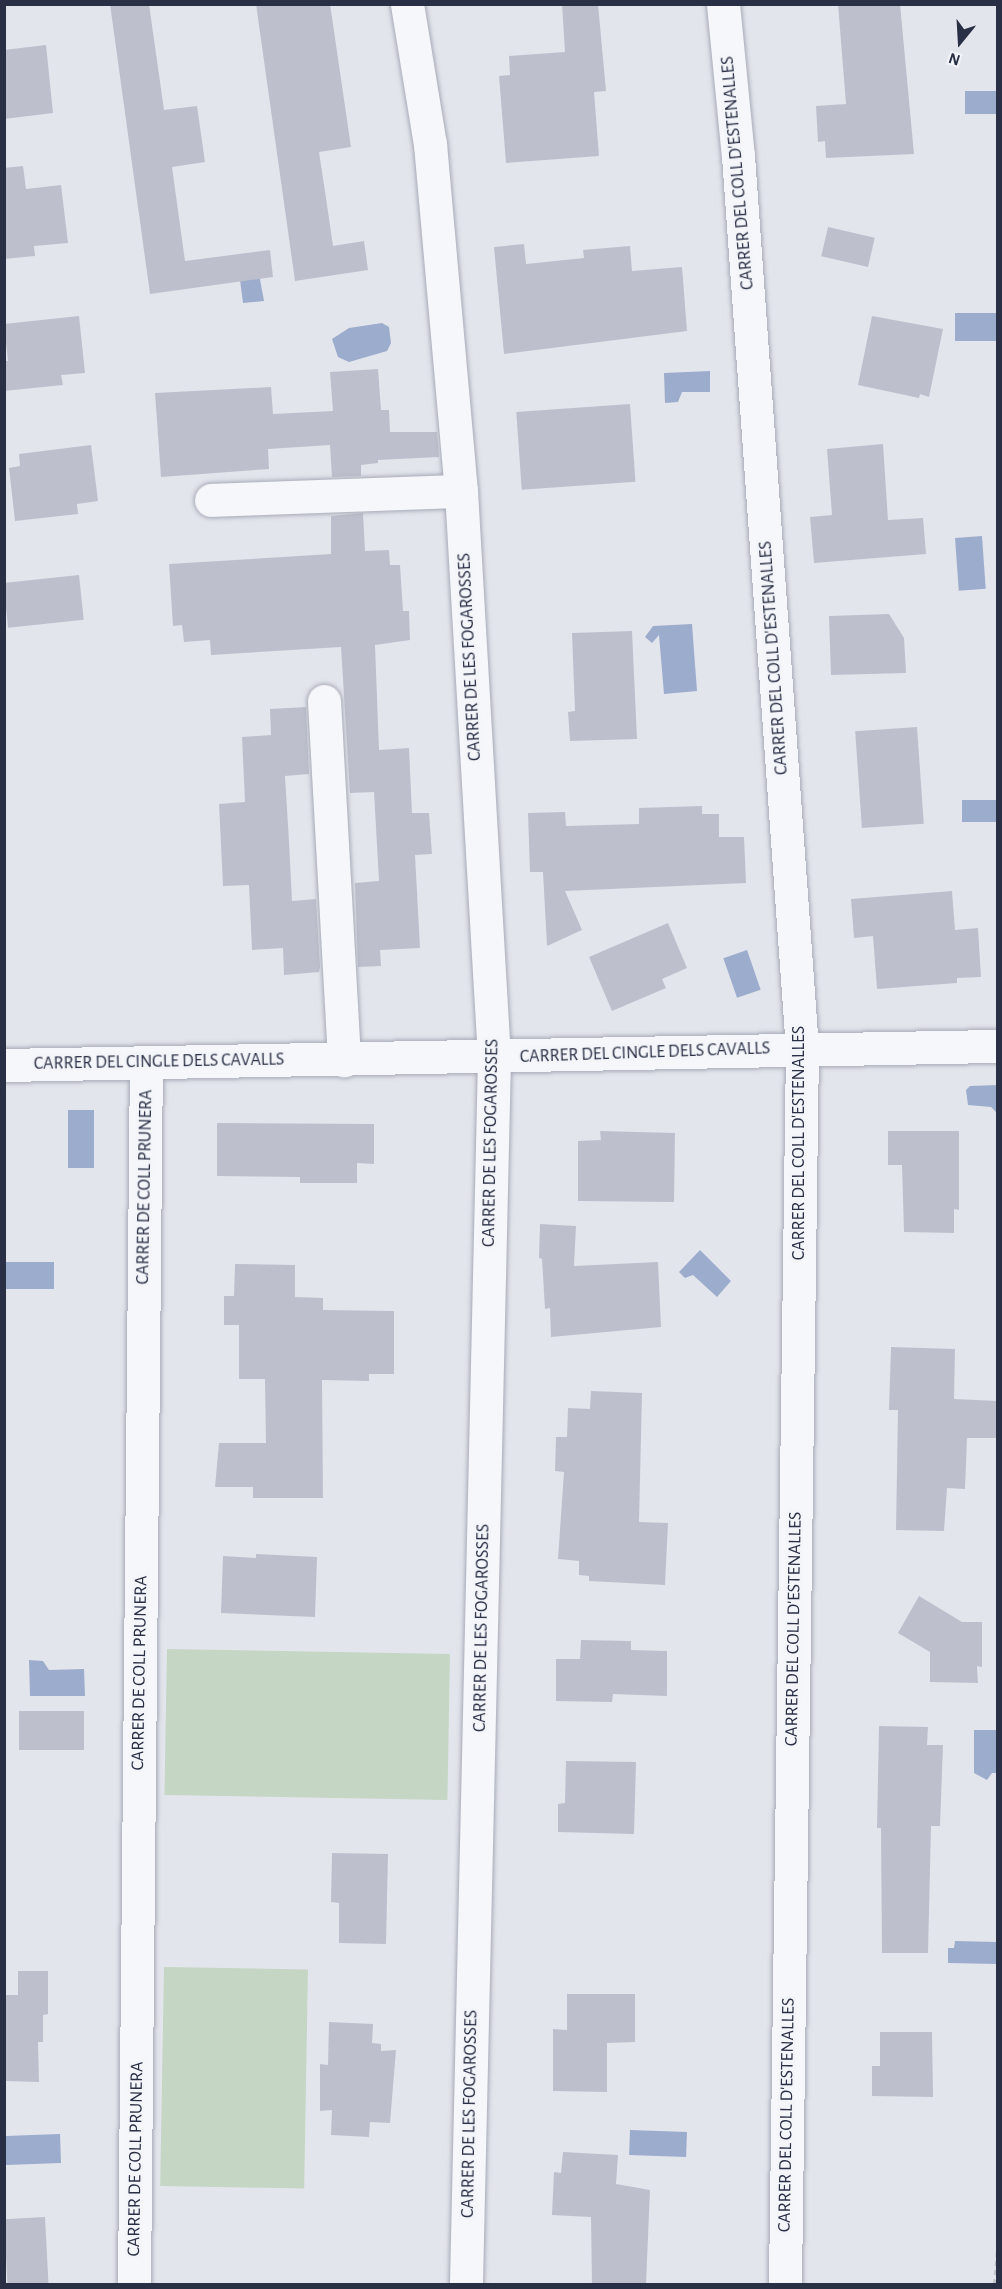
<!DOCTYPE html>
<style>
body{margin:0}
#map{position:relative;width:1002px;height:2289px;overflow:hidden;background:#e3e5ec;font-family:"Alegreya Sans",sans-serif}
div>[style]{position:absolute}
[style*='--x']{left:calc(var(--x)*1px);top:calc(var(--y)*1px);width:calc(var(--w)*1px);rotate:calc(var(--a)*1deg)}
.green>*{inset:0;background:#c5d6c4;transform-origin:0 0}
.water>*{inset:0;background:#9caccd;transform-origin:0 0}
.building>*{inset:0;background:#bdc0cc;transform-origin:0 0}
.path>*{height:4px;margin-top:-2px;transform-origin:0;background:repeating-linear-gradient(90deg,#c1c3cb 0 4.5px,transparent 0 9px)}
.roads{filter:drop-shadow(0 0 2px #a7abb7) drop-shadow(0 0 2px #a7abb7)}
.minor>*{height:33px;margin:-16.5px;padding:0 16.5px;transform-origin:16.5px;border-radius:16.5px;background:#f6f7fa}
span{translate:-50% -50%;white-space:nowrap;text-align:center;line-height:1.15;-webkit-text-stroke:6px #f3f5f9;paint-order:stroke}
.street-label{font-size:18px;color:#292f45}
.frame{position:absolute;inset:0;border:6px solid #292f45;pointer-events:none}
.north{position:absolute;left:930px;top:12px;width:60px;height:60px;-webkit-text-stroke:4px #f3f5f9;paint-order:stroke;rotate:198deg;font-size:16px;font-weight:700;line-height:24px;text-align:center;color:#292f45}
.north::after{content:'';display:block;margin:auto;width:21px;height:27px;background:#292f45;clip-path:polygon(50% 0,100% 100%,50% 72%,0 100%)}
</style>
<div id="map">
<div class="green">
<i style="left:167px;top:1649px;width:283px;height:146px;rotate:1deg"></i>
<i style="left:164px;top:1967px;width:144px;height:219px;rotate:1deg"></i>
</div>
<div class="water">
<i style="left:997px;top:91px;width:23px;height:32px;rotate:90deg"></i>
<i style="clip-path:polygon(237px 256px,259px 274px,264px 301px,243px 303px)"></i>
<i style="left:997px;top:313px;width:28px;height:42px;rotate:90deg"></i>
<i style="clip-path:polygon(382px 323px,389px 327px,391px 343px,387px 351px,349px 362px,338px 357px,332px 339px,349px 328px)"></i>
<i style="clip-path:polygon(710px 371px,710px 392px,682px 392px,678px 402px,665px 403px,664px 373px)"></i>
<i style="left:982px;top:536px;width:53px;height:27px;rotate:86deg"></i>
<i style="clip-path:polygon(692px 624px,697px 691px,664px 694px,659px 635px,652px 643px,645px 637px,653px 626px)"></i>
<i style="left:997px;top:800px;width:22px;height:35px;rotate:90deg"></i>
<i style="left:747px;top:950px;width:42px;height:25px;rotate:71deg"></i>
<i style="clip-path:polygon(997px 1085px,997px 1113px,991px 1107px,968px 1105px,966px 1090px,970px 1086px)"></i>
<i style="left:68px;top:1110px;width:26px;height:58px"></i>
<i style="clip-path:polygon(700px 1250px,731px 1281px,717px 1297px,693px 1275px,685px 1278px,679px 1272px)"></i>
<i style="left:54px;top:1262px;width:27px;height:49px;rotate:90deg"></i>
<i style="clip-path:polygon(29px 1660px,43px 1661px,49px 1670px,84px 1669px,85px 1696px,30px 1696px)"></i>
<i style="clip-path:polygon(974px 1730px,996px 1730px,996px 1773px,992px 1773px,987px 1780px,974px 1773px)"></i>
<i style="clip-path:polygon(955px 1941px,997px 1942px,997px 1964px,948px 1963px,948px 1948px,954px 1948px)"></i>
<i style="left:630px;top:2130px;width:57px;height:25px;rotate:2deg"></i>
<i style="left:60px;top:2134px;width:29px;height:55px;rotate:88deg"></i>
</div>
<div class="building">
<i style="clip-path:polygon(110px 4px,149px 4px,164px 110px,197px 106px,205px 162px,172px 167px,185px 261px,270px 250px,273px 277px,150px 294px)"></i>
<i style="clip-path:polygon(256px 4px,330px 4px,351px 147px,319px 152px,326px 198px,333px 246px,364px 241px,368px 270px,295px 281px)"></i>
<i style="clip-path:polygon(562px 4px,598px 4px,606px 91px,594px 92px,599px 156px,506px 163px,499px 76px,510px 75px,509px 56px,565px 52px)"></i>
<i style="clip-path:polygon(838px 4px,900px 4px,914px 154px,826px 158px,825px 141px,818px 142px,816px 106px,846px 104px)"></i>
<i style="clip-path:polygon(46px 45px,53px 113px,4px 119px,4px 50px)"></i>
<i style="clip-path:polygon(23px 166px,26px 189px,61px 185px,68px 243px,34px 246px,35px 256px,4px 259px,4px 168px)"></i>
<i style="left:828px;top:227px;width:48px;height:30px;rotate:13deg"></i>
<i style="clip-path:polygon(524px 244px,526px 264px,584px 258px,583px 250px,630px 246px,632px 271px,682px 267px,687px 331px,504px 354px,494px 247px)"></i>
<i style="clip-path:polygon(79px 316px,85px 373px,61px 375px,63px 385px,4px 391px,4px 361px,8px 361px,4px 324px)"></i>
<i style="clip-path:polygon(872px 316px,943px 329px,929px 397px,920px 394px,919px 398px,858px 385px)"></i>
<i style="clip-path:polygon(378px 369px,381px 410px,389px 410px,390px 432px,437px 432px,439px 457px,378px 460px,378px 463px,361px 465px,361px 476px,332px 477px,330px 445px,268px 449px,269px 469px,161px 477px,155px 393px,271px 387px,273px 414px,333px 411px,330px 372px)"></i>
<i style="left:630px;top:404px;width:78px;height:114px;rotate:86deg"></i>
<i style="clip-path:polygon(883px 444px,888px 520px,923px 518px,926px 554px,814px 563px,810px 517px,832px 515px,827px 449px)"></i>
<i style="clip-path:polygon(91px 445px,98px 501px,77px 504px,78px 514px,15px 521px,9px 468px,20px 466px,19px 454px)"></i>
<i style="clip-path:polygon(363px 513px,365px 551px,389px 550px,390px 565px,400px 565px,403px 611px,409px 611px,410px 640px,375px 645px,379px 750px,409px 748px,412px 813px,429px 813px,432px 854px,415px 855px,420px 948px,380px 950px,381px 966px,358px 967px,355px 883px,379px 881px,374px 792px,350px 793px,341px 647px,211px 655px,210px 640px,184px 642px,182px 625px,173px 626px,169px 564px,331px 554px,331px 516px)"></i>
<i style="left:79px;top:575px;width:45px;height:76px;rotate:84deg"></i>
<i style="clip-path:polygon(889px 614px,904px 638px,906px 673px,831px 675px,829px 616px)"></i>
<i style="clip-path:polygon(632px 631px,637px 739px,570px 741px,568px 712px,575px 711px,572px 633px)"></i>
<i style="clip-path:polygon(306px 707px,309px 774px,285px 776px,289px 841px,292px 901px,316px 899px,320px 967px,319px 972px,284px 975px,283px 948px,252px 950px,249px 885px,223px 886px,219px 804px,245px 802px,242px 737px,271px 735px,270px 709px)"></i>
<i style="left:917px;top:727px;width:97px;height:62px;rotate:86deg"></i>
<i style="clip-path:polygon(702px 806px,702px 814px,719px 814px,719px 837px,744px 837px,746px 883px,565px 891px,582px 930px,547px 946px,543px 872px,530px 872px,528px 813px,565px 812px,566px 826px,639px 824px,639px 808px)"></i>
<i style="clip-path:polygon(952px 891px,955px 930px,978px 928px,981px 977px,957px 978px,957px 983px,877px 989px,873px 936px,854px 938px,851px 899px)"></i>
<i style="clip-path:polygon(668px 923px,687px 968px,662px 979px,666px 988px,612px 1011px,589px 957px)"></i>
<i style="clip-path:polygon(217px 1123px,374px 1124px,374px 1164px,357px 1163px,357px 1183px,300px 1183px,300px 1177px,217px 1176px)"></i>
<i style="clip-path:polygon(600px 1131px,675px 1133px,674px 1202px,578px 1201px,578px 1141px,601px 1140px)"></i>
<i style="clip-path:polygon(888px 1131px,959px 1131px,959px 1210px,954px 1209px,954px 1233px,904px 1232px,902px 1165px,888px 1165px)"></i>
<i style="clip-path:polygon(540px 1224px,576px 1226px,574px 1266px,658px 1262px,661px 1327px,551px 1337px,550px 1308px,545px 1309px,542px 1259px,539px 1258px)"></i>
<i style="clip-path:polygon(235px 1264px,295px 1265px,295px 1297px,323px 1298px,323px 1310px,394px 1311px,394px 1374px,369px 1374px,369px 1381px,322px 1380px,323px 1498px,253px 1498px,253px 1487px,215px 1487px,219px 1443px,266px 1443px,265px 1379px,239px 1379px,239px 1325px,224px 1325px,224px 1296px,234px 1296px)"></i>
<i style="clip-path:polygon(891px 1347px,955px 1349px,954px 1399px,998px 1401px,998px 1438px,967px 1438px,965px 1489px,947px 1488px,944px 1531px,896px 1530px,898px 1410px,889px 1410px)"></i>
<i style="clip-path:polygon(591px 1391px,642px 1393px,639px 1522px,668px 1523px,665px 1585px,589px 1581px,589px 1576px,579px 1575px,579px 1561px,558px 1559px,564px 1472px,555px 1471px,556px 1437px,567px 1437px,568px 1408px,590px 1409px)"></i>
<i style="clip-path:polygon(256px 1554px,317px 1557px,315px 1617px,221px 1613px,223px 1556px,256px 1558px)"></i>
<i style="clip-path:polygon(919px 1596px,962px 1622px,982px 1622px,982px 1667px,977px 1666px,978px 1683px,930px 1682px,930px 1652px,898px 1633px)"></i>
<i style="clip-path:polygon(581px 1640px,631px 1641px,631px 1650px,667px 1651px,667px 1696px,613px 1694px,612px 1702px,556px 1701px,556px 1659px,580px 1659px)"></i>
<i style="left:19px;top:1711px;width:65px;height:39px"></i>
<i style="clip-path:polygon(879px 1726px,928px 1727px,927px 1745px,943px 1745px,940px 1826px,931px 1826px,928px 1953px,882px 1953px,881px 1828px,877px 1828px)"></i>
<i style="clip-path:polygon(566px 1761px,636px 1762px,634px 1834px,558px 1832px,558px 1804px,565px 1803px)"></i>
<i style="clip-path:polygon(332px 1853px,388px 1854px,386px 1944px,339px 1943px,339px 1903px,331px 1902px)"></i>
<i style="clip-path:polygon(18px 1971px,48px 1971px,48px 2014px,43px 2015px,43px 2042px,38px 2042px,39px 2082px,4px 2081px,4px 1995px,18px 1995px)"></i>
<i style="clip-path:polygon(567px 1994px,635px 1994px,635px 2042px,607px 2043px,607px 2092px,553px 2091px,553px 2029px,567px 2030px)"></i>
<i style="clip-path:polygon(329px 2022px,373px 2024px,372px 2043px,381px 2044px,381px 2051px,396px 2050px,390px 2123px,370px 2122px,369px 2137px,331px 2135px,332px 2110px,320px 2111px,320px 2064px,328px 2065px)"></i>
<i style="clip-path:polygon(880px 2032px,932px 2032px,933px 2097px,872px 2096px,872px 2066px,880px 2066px)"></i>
<i style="clip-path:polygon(563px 2152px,618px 2155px,616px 2184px,650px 2190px,646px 2284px,592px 2284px,591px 2217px,552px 2215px,554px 2172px,561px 2173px)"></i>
<i style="left:45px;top:2217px;width:67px;height:41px;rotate:87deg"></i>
</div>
<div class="path">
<i style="--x:995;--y:2284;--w:37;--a:-85"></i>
</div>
<div class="roads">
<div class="minor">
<i style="--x:407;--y:4;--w:142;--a:80.7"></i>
<i style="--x:430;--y:144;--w:348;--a:84.9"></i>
<i style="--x:461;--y:491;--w:568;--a:86.67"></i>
<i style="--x:494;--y:1058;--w:1226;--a:91.31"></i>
<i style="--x:723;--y:4;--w:153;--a:84.4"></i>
<i style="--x:738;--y:156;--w:894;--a:85.9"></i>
<i style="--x:802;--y:1048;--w:1236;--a:90.79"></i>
<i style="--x:211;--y:500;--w:250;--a:-2.1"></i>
<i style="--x:324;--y:701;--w:360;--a:86.8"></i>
<i style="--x:4;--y:1065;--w:994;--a:-1.1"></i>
<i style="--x:134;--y:2284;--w:1222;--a:-89.44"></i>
</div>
</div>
<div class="street-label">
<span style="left:738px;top:173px;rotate:-95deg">CARRER DEL COLL D'ESTENALLES</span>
<span style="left:470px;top:657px;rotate:-93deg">CARRER DE LES FOGAROSSES</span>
<span style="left:774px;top:658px;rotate:-94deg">CARRER DEL COLL D'ESTENALLES</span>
<span style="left:645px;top:1053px;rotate:-2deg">CARRER DEL CINGLE DELS CAVALLS</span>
<span style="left:159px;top:1062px;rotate:-1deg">CARRER DEL CINGLE DELS CAVALLS</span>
<span style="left:491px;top:1143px;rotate:-89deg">CARRER DE LES FOGAROSSES</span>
<span style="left:799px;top:1143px;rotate:-90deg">CARRER DEL COLL D'ESTENALLES</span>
<span style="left:145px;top:1187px;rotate:-89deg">CARRER DE COLL PRUNERA</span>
<span style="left:482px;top:1628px;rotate:-89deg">CARRER DE LES FOGAROSSES</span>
<span style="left:794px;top:1629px;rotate:-89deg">CARRER DEL COLL D'ESTENALLES</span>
<span style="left:140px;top:1673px;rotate:-89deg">CARRER DE COLL PRUNERA</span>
<span style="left:470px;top:2114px;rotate:-89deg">CARRER DE LES FOGAROSSES</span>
<span style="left:787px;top:2115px;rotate:-89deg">CARRER DEL COLL D'ESTENALLES</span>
<span style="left:136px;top:2159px;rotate:-89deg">CARRER DE COLL PRUNERA</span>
</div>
<div class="frame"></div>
<div class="north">N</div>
</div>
